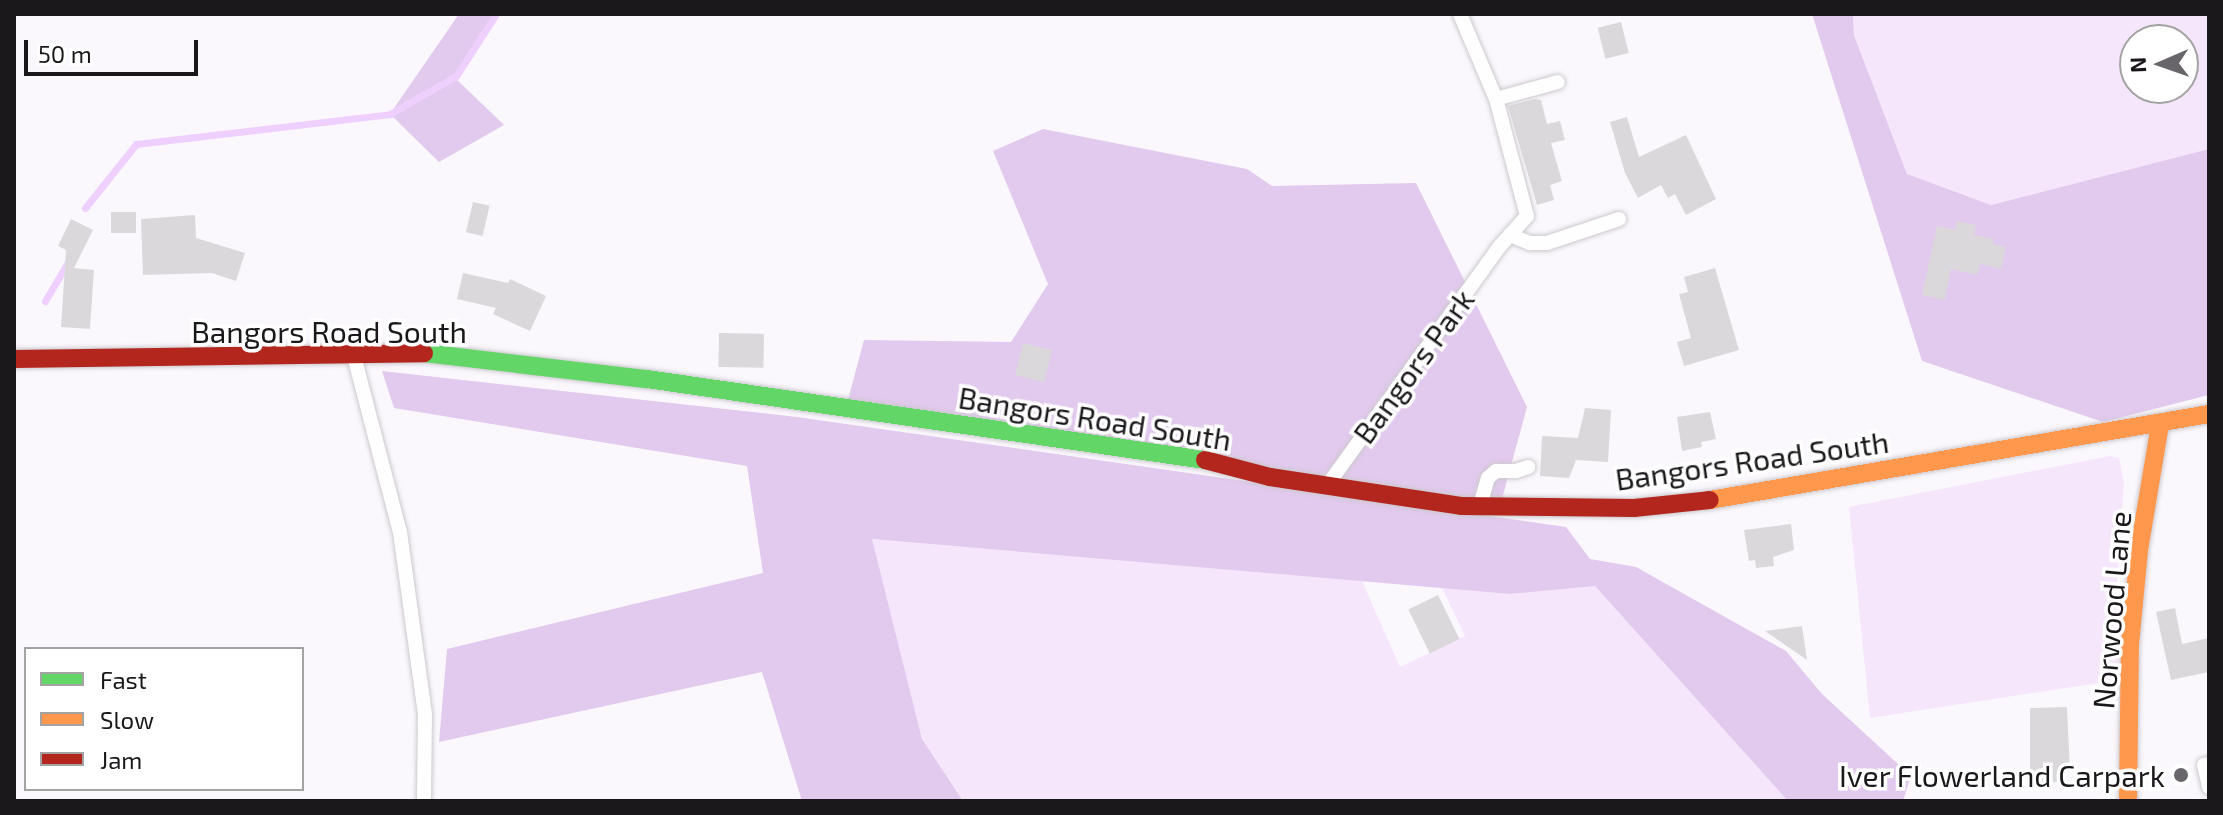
<!DOCTYPE html>
<style>
body{margin:0}
#map{position:relative;width:2223px;height:815px;overflow:hidden;background:#fbf8fd;font-family:"Exo 2",sans-serif}
div>[style]{position:absolute}
[style*='--x']{left:calc(var(--x)*1px);top:calc(var(--y)*1px);width:calc(var(--w)*1px);rotate:calc(var(--a)*1deg)}
.green>*{inset:0;background:#f6e6fc}
.forest>*{inset:0;background:#e2c9ee}
.stream>*{height:7px;margin:-3.5px;padding:0 3.5px;transform-origin:3.5px;border-radius:3.5px;background:#efcffe}
.building>*{inset:0;background:#dbd8dc;transform-origin:0 0}
.roads{filter:drop-shadow(0 0 2px #ccc9ce) drop-shadow(0 0 2px #ccc9ce)}
.lane>*{height:14px;margin:-7px;padding:0 7px;transform-origin:7px;border-radius:7px;background:#fefeff}
.fast>*{height:18px;margin:-9px;padding:0 9px;transform-origin:9px;border-radius:9px;background:#63d668}
.slow>*{height:18px;margin:-9px;padding:0 9px;transform-origin:9px;border-radius:9px;background:#ff974d}
.jam>*{height:18px;margin:-9px;padding:0 9px;transform-origin:9px;border-radius:9px;background:#b3261e}
.dots>*{width:22px;height:22px;translate:-50% -50%;box-sizing:border-box;border:4px solid #fff;border-radius:50%}
span{translate:-50% -50%;white-space:nowrap;text-align:center;line-height:1.15;-webkit-text-stroke:7px #fff;paint-order:stroke}
.street-label{font-size:30px;color:#1b181c}
.poi-label{font-size:30px;color:#1b181c}
.right{translate:-100% -50%;text-align:right}
.frame{position:absolute;inset:0;border:16px solid #1b181c;pointer-events:none}
.legend{position:absolute;left:24px;top:647px;width:280px;height:144px;box-sizing:border-box;background:#fff;border:2px solid #a4a3a4;margin:0;padding:10px 14px;list-style:none;font-size:24px;color:#1b181c}
.legend li{display:flex;align-items:center;gap:16px;height:40px}
.legend b{width:40px;border:2px solid #a4a3a4}
.north{position:absolute;left:2119px;top:24px;width:80px;height:80px;box-sizing:border-box;background:#fff;border:2px solid #a4a3a4;border-radius:50%;rotate:268deg;font-size:22px;font-weight:700;line-height:32px;text-align:center;color:#1b181c}
.north::after{content:'';display:block;margin:auto;width:28px;height:36px;background:#69666b;clip-path:polygon(50% 0,100% 100%,50% 72%,0 100%)}
.scale{position:absolute;left:24px;top:40px;width:174px;height:36px;box-sizing:border-box;border:4px solid #1b181c;border-top:0;padding-left:10px;font-size:24px;line-height:28px;white-space:nowrap;color:#1b181c;-webkit-text-stroke:6px #fff;paint-order:stroke}
</style>
<div id="map">
<div class="green">
<i style="clip-path:polygon(evenodd,1853px 14px,2209px 14px,2209px 149px,1991px 205px,1907px 174px,1854px 34px,1853px 14px,2135px 40px,2183px 40px,2183px 88px,2135px 88px,2135px 40px)"></i>
<i style="clip-path:polygon(2110px 456px,2119px 458px,2124px 483px,2117px 580px,2118px 680px,1870px 718px,1849px 507px)"></i>
<i style="clip-path:polygon(871px 539px,1362px 581px,1400px 667px,1465px 636px,1442px 588px,1510px 594px,1595px 586px,1788px 801px,963px 801px,922px 739px)"></i>
</div>
<div class="forest">
<i style="clip-path:polygon(459px 14px,495px 14px,453px 76px,504px 125px,439px 162px,390px 114px)"></i>
<i style="clip-path:polygon(1812px 14px,1853px 14px,1854px 35px,1907px 174px,1991px 205px,2209px 149px,2209px 395px,2103px 422px,1922px 361px)"></i>
<i style="clip-path:polygon(1043px 129px,1247px 169px,1272px 186px,1416px 183px,1527px 407px,1500px 506px,846px 407px,864px 340px,1011px 342px,1048px 284px,993px 151px)"></i>
<i style="clip-path:polygon(382px 371px,797px 417px,1566px 527px,1590px 559px,1636px 567px,1786px 651px,1822px 694px,1911px 776px,1903px 801px,1788px 801px,1595px 586px,1510px 594px,872px 539px,922px 739px,963px 801px,802px 801px,762px 672px,439px 742px,447px 649px,763px 573px,747px 466px,394px 408px)"></i>
</div>
<div class="stream">
<i style="--x:85;--y:208;--w:82;--a:-51.4"></i>
<i style="--x:136;--y:144;--w:256;--a:-6.7"></i>
<i style="--x:390;--y:114;--w:76;--a:-29.9"></i>
<i style="--x:456;--y:76;--w:74;--a:-57.2"></i>
<i style="--x:45;--y:301;--w:45;--a:-59.5"></i>
</div>
<div class="building">
<i style="left:1621px;top:22px;width:32px;height:24px;rotate:76deg"></i>
<i style="clip-path:polygon(1535px 99px,1541px 100px,1547px 124px,1560px 121px,1565px 140px,1551px 143px,1562px 181px,1550px 185px,1554px 200px,1537px 205px,1508px 106px)"></i>
<i style="clip-path:polygon(1627px 117px,1639px 157px,1686px 135px,1716px 199px,1686px 215px,1675px 194px,1668px 198px,1661px 185px,1638px 198px,1625px 173px,1610px 122px)"></i>
<i style="left:473px;top:202px;width:17px;height:31px;rotate:13deg"></i>
<i style="left:111px;top:212px;width:25px;height:21px"></i>
<i style="clip-path:polygon(195px 215px,196px 238px,245px 253px,236px 281px,212px 273px,143px 275px,141px 219px)"></i>
<i style="clip-path:polygon(71px 219px,93px 230px,74px 268px,94px 270px,90px 329px,61px 327px,66px 250px,58px 246px)"></i>
<i style="clip-path:polygon(1957px 221px,1976px 225px,1974px 235px,1994px 239px,1993px 244px,2006px 247px,2001px 269px,1980px 264px,1977px 275px,1951px 269px,1945px 300px,1922px 295px,1937px 226px,1955px 230px)"></i>
<i style="clip-path:polygon(1715px 268px,1739px 350px,1684px 366px,1677px 342px,1691px 338px,1679px 294px,1688px 292px,1684px 277px)"></i>
<i style="clip-path:polygon(463px 273px,508px 283px,510px 279px,546px 296px,530px 331px,493px 314px,496px 308px,457px 299px)"></i>
<i style="left:719px;top:333px;width:45px;height:34px;rotate:1deg"></i>
<i style="left:1023px;top:343px;width:30px;height:33px;rotate:14deg"></i>
<i style="clip-path:polygon(1585px 408px,1611px 410px,1608px 462px,1576px 460px,1569px 478px,1540px 476px,1542px 436px,1578px 438px)"></i>
<i style="clip-path:polygon(1710px 412px,1716px 439px,1701px 442px,1702px 447px,1682px 451px,1677px 417px)"></i>
<i style="clip-path:polygon(1791px 524px,1794px 550px,1773px 557px,1774px 566px,1756px 568px,1755px 560px,1749px 561px,1744px 530px)"></i>
<i style="left:1438px;top:595px;width:49px;height:33px;rotate:64deg"></i>
<i style="clip-path:polygon(2175px 608px,2182px 644px,2209px 638px,2209px 672px,2171px 680px,2156px 612px)"></i>
<i style="clip-path:polygon(1802px 626px,1807px 660px,1765px 631px)"></i>
<i style="clip-path:polygon(2067px 707px,2070px 772px,2060px 772px,2060px 782px,2030px 783px,2030px 708px)"></i>
</div>
<div class="roads">
<div class="lane">
<i style="--x:1496;--y:99;--w:64;--a:-15.3"></i>
<i style="--x:1510;--y:235;--w:22;--a:22"></i>
<i style="--x:1530;--y:243;--w:17;--a:0"></i>
<i style="--x:1547;--y:243;--w:76;--a:-18.4"></i>
<i style="--x:354;--y:356;--w:182;--a:75.4"></i>
<i style="--x:400;--y:532;--w:184;--a:82.2"></i>
<i style="--x:425;--y:714;--w:87;--a:90.7"></i>
<i style="--x:1329;--y:483;--w:292;--a:-54.2"></i>
<i style="--x:1500;--y:246;--w:40;--a:-48"></i>
<i style="--x:1527;--y:216;--w:121;--a:-104.8"></i>
<i style="--x:1496;--y:99;--w:92;--a:-113"></i>
<i style="--x:1481;--y:502;--w:25;--a:-74"></i>
<i style="--x:1488;--y:478;--w:11;--a:-41"></i>
<i style="--x:1496;--y:471;--w:20;--a:0"></i>
<i style="--x:1516;--y:471;--w:13;--a:-18"></i>
<i style="--x:2209;--y:764;--w:5;--a:169"></i>
<i style="--x:2204;--y:765;--w:23;--a:77"></i>
</div>
<div class="fast">
<i style="--x:424;--y:353;--w:225;--a:6.7"></i>
<i style="--x:647;--y:379;--w:564;--a:8.26"></i>
</div>
<div class="slow">
<i style="--x:1710;--y:500;--w:506;--a:-9.78"></i>
<i style="--x:2128;--y:801;--w:157;--a:-89.3"></i>
<i style="--x:2130;--y:644;--w:94;--a:-84.5"></i>
<i style="--x:2139;--y:550;--w:128;--a:-80.5"></i>
</div>
<div class="jam">
<i style="--x:14;--y:359;--w:410;--a:-0.8"></i>
<i style="--x:1205;--y:460;--w:67;--a:14.7"></i>
<i style="--x:1270;--y:477;--w:193;--a:8.6"></i>
<i style="--x:1461;--y:506;--w:173;--a:0.7"></i>
<i style="--x:1634;--y:508;--w:76;--a:-6"></i>
</div>
</div>
<div class="dots">
<i style="left:2181px;top:775px;background:#69666b"></i>
</div>
<div class="street-label">
<span style="left:329px;top:331px">Bangors Road South</span>
<span style="left:1413px;top:366px;rotate:-54deg">Bangors Park</span>
<span style="left:1095px;top:418px;rotate:9deg">Bangors Road South</span>
<span style="left:1752px;top:460px;rotate:-8deg">Bangors Road South</span>
<span style="left:2111px;top:610px;rotate:-85deg">Norwood Lane</span>
</div>
<div class="poi-label">
<span class="right" style="left:2165px;top:775px">Iver Flowerland Carpark</span>
</div>
<div class="frame"></div>
<ul class="legend">
<li><b style="height:10px;background:#63d668"></b>Fast</li>
<li><b style="height:10px;background:#ff974d"></b>Slow</li>
<li><b style="height:10px;background:#b3261e"></b>Jam</li>
</ul>
<div class="north">N</div>
<div class="scale">50 m</div>
</div>
